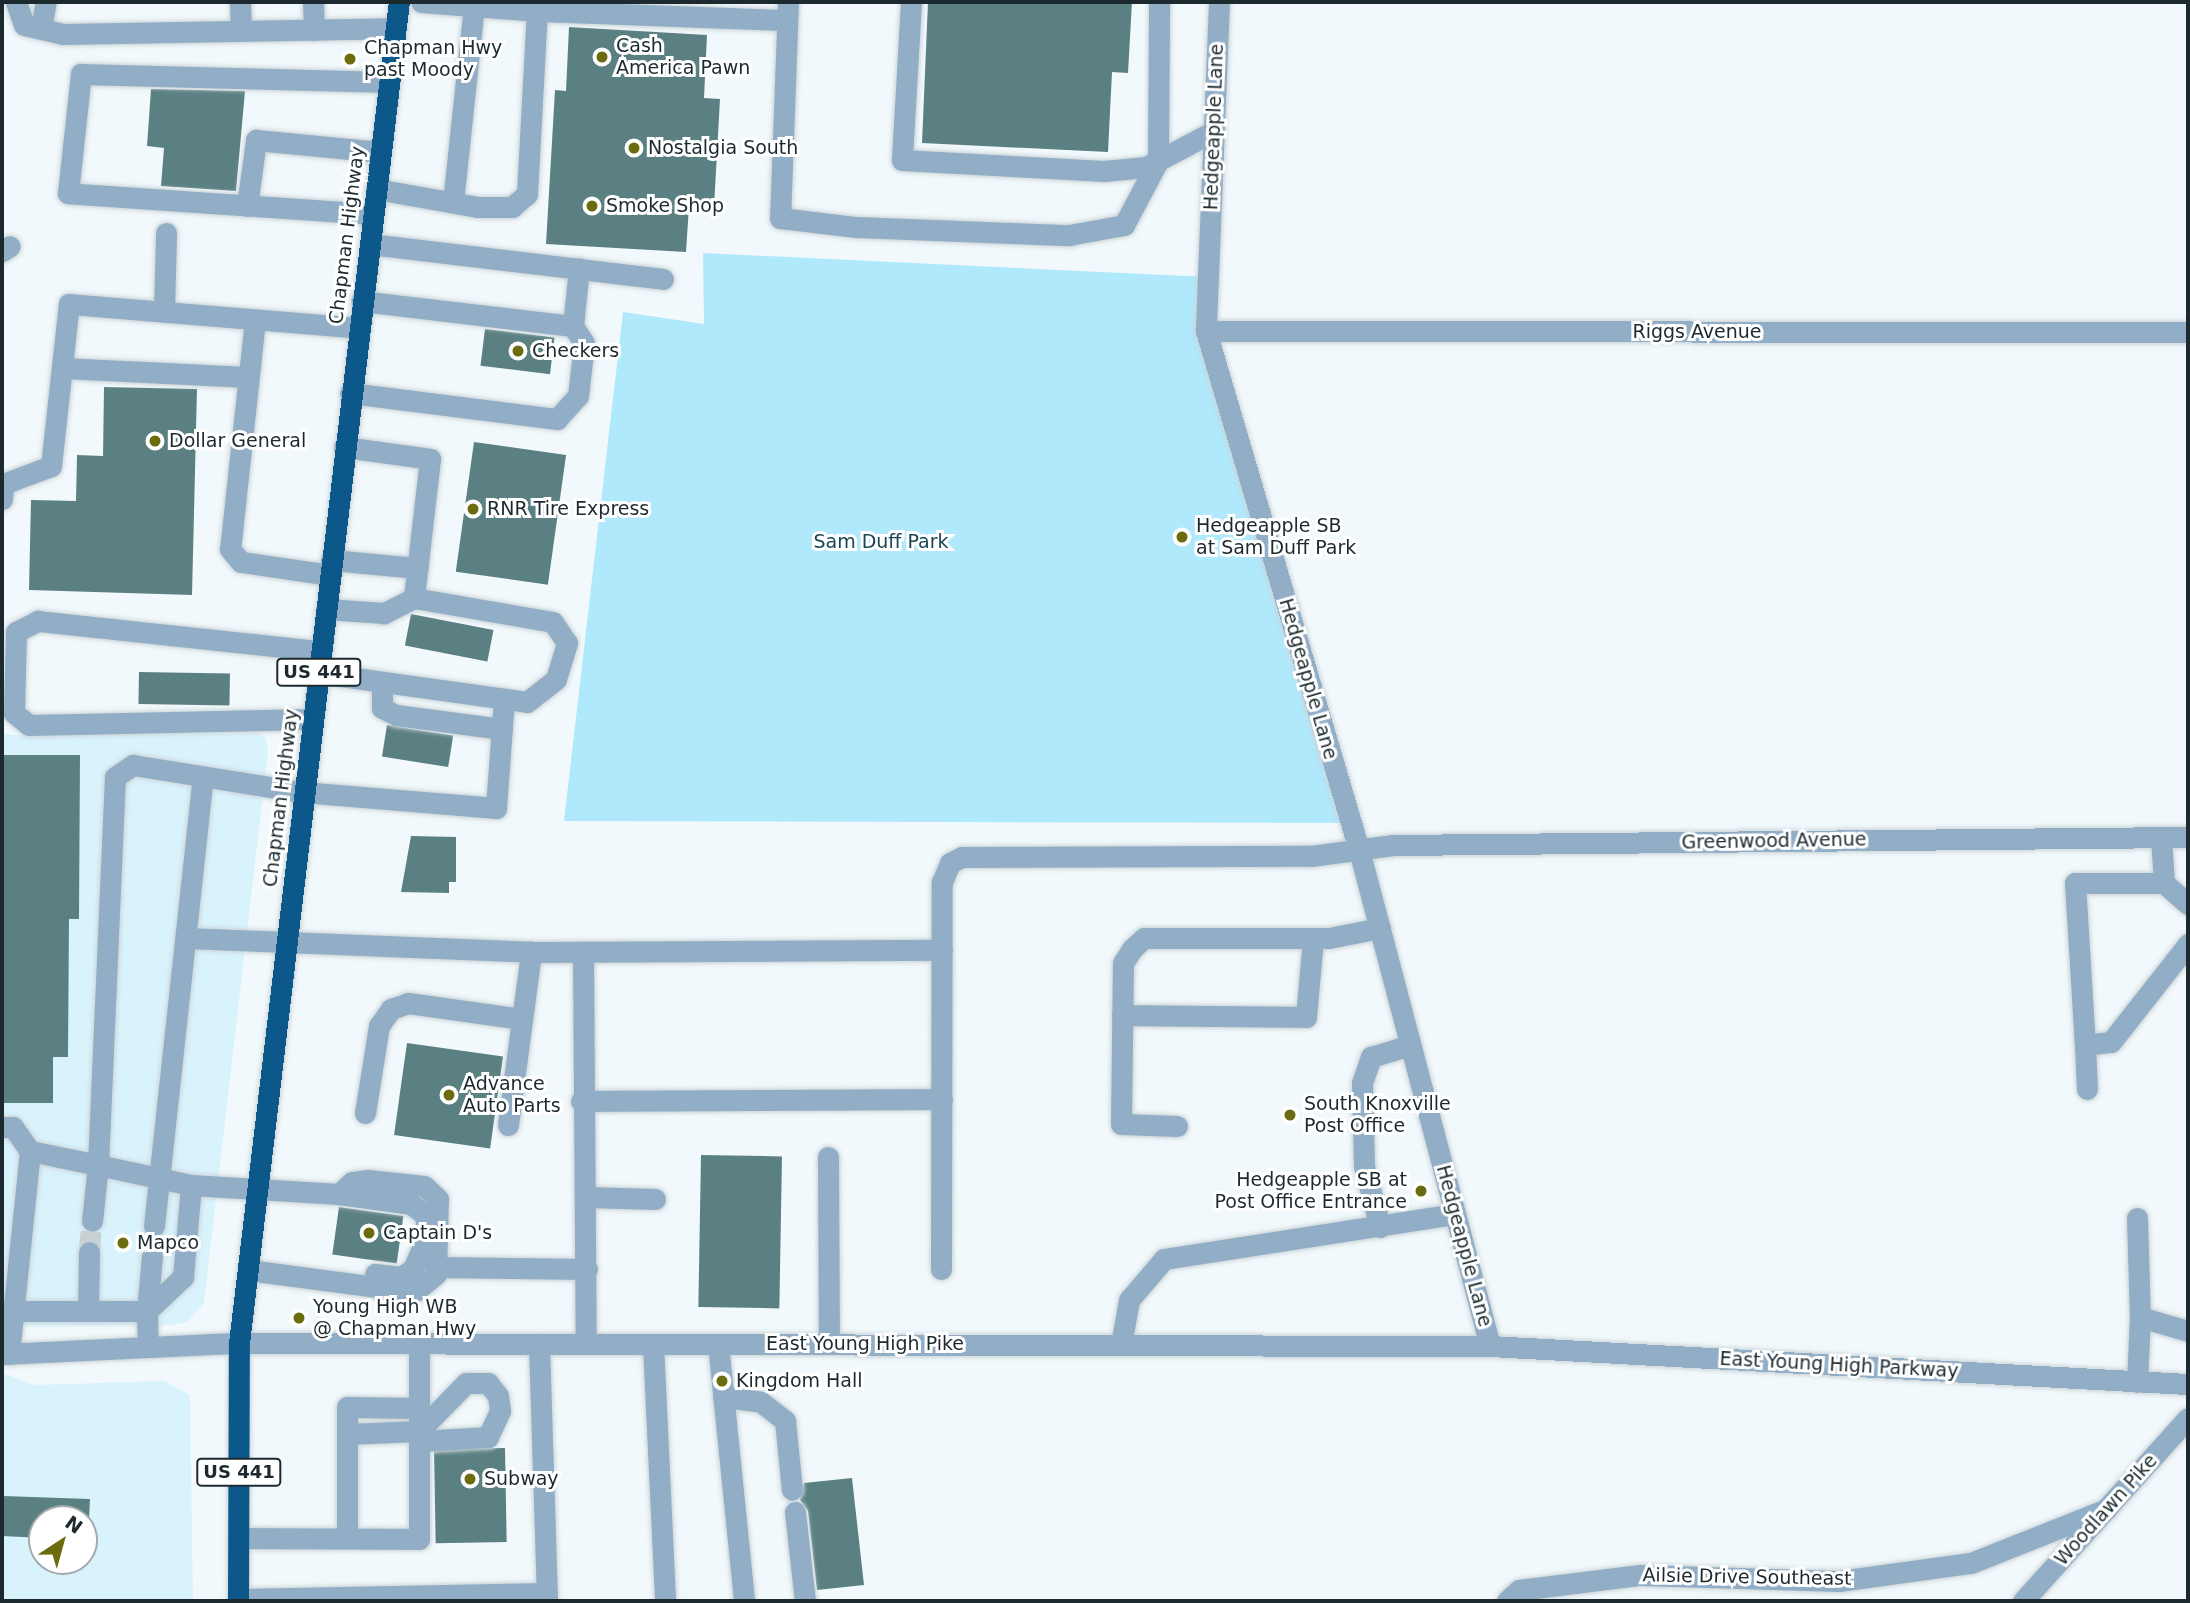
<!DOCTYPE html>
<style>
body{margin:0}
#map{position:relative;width:2190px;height:1603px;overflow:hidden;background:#f2f9fc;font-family:"DejaVu Sans",sans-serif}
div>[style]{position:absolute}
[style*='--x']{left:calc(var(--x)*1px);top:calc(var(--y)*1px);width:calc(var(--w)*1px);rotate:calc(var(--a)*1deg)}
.built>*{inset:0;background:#d9f3fd}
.green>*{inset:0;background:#b0e8fc}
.building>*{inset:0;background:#5b8082;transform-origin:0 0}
.minor-tunnel>*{height:21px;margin-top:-10.5px;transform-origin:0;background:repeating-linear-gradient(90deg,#c7d0d3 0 21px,transparent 0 31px)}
.roads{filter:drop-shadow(0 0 2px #cbd4d7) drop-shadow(0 0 2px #cbd4d7)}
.minor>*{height:21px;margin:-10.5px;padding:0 10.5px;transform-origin:10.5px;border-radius:10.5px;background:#92aec7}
.highway>*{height:21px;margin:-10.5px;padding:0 10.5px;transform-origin:10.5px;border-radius:10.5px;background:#0d588b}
.dots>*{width:19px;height:19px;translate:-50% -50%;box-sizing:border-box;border:4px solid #fff;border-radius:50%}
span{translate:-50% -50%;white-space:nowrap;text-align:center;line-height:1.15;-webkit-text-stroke:6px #fff;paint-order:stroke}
.shield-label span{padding:2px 5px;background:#fff;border:2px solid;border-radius:5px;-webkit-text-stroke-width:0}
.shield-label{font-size:18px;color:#1c2a2f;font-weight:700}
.poi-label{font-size:19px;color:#1c2a2f}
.left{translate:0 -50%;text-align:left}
.right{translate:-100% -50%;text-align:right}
.street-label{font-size:19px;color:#1c2a2f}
.park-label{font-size:19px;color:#194655}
.frame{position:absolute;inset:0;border:4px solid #1c2a2f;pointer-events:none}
.north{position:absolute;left:28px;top:1505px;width:70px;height:70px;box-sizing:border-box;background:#fff;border:2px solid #a4aaac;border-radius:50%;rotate:36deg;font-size:19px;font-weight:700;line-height:28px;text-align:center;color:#1c2a2f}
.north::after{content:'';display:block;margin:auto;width:24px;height:32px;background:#6a6c0e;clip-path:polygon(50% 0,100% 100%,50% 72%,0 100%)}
</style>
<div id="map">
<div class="built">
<i style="clip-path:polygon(258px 733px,266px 738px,268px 751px,204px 1303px,187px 1322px,172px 1325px,2px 1327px,2px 735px)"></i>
<i style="clip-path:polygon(evenodd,2px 1373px,34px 1385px,164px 1381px,190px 1395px,193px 1601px,2px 1601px,2px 1373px,42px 1519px,84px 1519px,84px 1561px,42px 1561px,42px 1519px)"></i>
</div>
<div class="green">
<i style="clip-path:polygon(703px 253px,1208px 277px,1206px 332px,1350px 823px,564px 821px,623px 312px,704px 324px)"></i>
</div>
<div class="building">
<i style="clip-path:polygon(928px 2px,1132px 2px,1128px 73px,1112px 72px,1108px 152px,922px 143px)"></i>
<i style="clip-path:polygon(569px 27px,707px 35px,704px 98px,720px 99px,714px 207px,689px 206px,686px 252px,546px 244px,555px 90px,566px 91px)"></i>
<i style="clip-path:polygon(151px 89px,245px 91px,236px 191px,161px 186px,164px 148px,147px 146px)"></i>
<i style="left:485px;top:329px;width:70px;height:37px;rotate:7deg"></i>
<i style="clip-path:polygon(104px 387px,197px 389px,192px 595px,29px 590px,31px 500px,76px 501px,77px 455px,103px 456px)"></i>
<i style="left:474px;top:442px;width:93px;height:131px;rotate:8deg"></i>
<i style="left:411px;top:614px;width:84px;height:32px;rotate:11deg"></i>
<i style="left:139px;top:672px;width:91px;height:32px;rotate:1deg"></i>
<i style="left:387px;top:725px;width:67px;height:32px;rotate:9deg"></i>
<i style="clip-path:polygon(2px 755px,80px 755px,79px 919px,69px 919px,68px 1057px,53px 1057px,53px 1103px,2px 1103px)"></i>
<i style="clip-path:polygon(411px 836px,456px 837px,456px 882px,449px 882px,449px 893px,401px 892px)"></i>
<i style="left:407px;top:1043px;width:97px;height:93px;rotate:8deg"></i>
<i style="left:701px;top:1155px;width:81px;height:152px;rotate:1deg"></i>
<i style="left:339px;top:1207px;width:65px;height:48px;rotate:8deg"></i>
<i style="left:505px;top:1448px;width:94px;height:71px;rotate:89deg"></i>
<i style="clip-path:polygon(852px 1478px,864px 1585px,817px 1590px,808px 1511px,800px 1500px,804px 1483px)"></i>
<i style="clip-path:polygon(3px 1496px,90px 1499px,89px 1519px,42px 1519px,42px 1538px,2px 1536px)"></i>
</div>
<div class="minor-tunnel">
<i style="--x:89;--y:1252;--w:31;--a:-84"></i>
</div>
<div class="roads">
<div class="minor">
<i style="--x:16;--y:2;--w:24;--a:71"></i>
<i style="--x:24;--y:25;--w:39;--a:13"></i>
<i style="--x:62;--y:34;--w:333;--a:-1"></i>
<i style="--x:240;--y:2;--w:29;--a:88"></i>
<i style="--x:313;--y:2;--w:28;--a:88"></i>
<i style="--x:788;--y:2;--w:216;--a:92.1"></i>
<i style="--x:780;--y:218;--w:77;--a:6.8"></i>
<i style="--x:856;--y:227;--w:213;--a:2.2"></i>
<i style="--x:1069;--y:235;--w:56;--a:-10.3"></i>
<i style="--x:1124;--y:225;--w:72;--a:-62"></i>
<i style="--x:1158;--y:161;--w:159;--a:-89.6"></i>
<i style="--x:911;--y:2;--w:158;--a:93.3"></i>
<i style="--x:902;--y:160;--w:202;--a:3.1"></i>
<i style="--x:1104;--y:171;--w:42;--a:-5.4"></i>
<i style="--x:1146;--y:167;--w:77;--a:-27.9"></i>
<i style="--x:1219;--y:2;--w:329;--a:92.3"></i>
<i style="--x:1206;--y:331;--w:541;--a:73.57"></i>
<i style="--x:1359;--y:850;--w:513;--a:75.21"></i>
<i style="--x:537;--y:11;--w:250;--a:2.1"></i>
<i style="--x:41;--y:29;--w:27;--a:-80"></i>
<i style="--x:376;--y:189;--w:104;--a:10"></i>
<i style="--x:478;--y:207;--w:34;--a:0"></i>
<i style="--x:512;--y:207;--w:20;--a:-41"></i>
<i style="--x:527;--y:194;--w:183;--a:-86.9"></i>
<i style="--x:537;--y:11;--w:116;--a:-175.6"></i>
<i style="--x:453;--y:202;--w:198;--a:-83.9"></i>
<i style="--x:247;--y:206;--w:67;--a:-82.2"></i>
<i style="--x:256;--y:140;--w:125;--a:5.5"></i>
<i style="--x:373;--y:214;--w:306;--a:-176.1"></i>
<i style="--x:68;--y:193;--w:120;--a:-83.8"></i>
<i style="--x:81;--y:74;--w:308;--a:1.5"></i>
<i style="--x:370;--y:244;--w:295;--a:6.8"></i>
<i style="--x:2;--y:251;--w:9;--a:-32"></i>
<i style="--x:164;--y:312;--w:79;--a:-88.5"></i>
<i style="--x:255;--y:320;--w:230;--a:96.2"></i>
<i style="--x:230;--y:549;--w:17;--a:50"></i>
<i style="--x:241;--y:562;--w:90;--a:8.3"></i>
<i style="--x:573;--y:326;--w:58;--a:-84.1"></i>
<i style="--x:1206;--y:331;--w:982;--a:0.06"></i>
<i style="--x:62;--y:368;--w:186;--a:2.8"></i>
<i style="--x:350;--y:393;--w:209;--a:7.2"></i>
<i style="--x:557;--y:419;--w:31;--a:-48"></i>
<i style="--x:578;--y:396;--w:53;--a:-83.5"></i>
<i style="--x:584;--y:343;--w:20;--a:-123"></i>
<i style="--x:573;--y:326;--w:213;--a:-173.3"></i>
<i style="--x:344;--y:447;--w:87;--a:7.9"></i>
<i style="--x:430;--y:459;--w:140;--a:96.6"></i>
<i style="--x:2;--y:499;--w:15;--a:-86"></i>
<i style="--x:3;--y:484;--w:51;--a:-20.6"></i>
<i style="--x:51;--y:466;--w:163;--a:-83.7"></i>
<i style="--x:69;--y:304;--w:290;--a:4.7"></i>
<i style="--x:331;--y:560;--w:87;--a:5.3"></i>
<i style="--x:319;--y:673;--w:210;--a:7.9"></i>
<i style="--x:527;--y:702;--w:37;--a:-38"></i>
<i style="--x:556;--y:679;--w:38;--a:-73"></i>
<i style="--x:567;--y:643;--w:25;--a:-124"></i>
<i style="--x:553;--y:622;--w:141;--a:-170.2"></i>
<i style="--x:414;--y:598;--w:34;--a:153"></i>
<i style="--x:384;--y:613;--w:58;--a:-176.1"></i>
<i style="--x:382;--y:682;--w:26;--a:90"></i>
<i style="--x:382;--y:708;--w:16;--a:27"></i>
<i style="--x:396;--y:715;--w:107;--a:7.5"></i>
<i style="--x:313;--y:719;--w:284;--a:178.8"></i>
<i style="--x:29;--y:725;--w:19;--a:-141"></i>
<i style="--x:14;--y:713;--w:81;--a:-88.6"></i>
<i style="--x:16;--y:632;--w:25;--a:-27"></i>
<i style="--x:38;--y:621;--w:285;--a:6.1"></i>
<i style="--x:2161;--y:837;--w:46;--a:86.3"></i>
<i style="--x:2188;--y:904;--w:32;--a:-139"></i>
<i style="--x:2164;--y:883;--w:89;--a:180"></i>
<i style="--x:2075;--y:883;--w:162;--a:86.5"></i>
<i style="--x:2085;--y:1045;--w:26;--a:-7"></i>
<i style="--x:2111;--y:1042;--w:125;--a:-51.8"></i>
<i style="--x:186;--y:938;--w:345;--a:2.3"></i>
<i style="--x:531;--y:952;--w:411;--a:-0.3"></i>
<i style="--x:583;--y:952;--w:392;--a:89.6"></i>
<i style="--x:1122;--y:1015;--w:184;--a:0.6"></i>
<i style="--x:1306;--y:1017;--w:79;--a:-84.9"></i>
<i style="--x:2085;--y:1045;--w:44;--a:87.4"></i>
<i style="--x:581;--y:1101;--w:361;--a:-0.3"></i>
<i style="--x:365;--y:1113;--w:88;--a:-80.9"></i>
<i style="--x:379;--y:1026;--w:21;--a:-55"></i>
<i style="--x:391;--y:1009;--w:18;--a:-19"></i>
<i style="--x:408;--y:1003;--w:115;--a:8"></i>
<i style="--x:508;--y:1125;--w:175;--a:-82.4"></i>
<i style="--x:1177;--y:1126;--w:56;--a:-178"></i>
<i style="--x:1121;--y:1124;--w:161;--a:-89.3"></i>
<i style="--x:1123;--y:963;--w:17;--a:-57"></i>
<i style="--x:1132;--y:949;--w:16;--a:-43"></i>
<i style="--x:1144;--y:938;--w:185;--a:0"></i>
<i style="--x:1329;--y:938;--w:52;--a:-11.1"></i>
<i style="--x:2;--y:1127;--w:11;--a:0"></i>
<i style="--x:13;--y:1127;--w:29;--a:55"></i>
<i style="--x:30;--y:1151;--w:69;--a:11.6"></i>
<i style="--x:98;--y:1165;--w:56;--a:96.1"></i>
<i style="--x:828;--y:1157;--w:187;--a:89.7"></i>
<i style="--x:339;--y:1194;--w:73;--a:7.9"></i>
<i style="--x:411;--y:1204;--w:18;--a:38"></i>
<i style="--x:425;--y:1215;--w:20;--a:81"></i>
<i style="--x:428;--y:1235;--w:37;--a:114"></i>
<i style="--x:413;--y:1269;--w:14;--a:146"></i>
<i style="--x:401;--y:1277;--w:26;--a:-173"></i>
<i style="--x:587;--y:1197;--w:68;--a:1.7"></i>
<i style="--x:2137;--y:1218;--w:99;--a:88.3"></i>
<i style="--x:2140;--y:1317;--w:50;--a:16.3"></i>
<i style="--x:154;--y:1226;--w:452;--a:-83.8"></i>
<i style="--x:1380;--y:1227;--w:63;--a:-104.7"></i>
<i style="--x:1364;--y:1166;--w:83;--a:-91.4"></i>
<i style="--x:1362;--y:1083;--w:28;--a:-71"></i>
<i style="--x:1371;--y:1057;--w:41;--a:-17.1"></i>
<i style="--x:435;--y:1267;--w:152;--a:0.8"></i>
<i style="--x:941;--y:1269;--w:387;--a:-89.9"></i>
<i style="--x:942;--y:882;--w:21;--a:-67"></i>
<i style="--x:950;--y:863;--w:13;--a:-27"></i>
<i style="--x:962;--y:857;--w:349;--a:-0.2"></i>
<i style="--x:1311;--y:856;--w:83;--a:-7.6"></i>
<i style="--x:1393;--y:845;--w:795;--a:-0.58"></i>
<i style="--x:248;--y:1270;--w:167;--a:7.5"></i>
<i style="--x:414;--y:1292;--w:28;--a:-39"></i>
<i style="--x:436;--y:1274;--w:75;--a:-88.5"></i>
<i style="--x:438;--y:1199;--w:19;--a:-137"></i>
<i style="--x:424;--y:1186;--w:57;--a:-174"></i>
<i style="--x:367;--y:1180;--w:15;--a:172"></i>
<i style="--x:352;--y:1182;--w:18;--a:137"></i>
<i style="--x:339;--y:1194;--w:148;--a:-176.5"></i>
<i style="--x:191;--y:1185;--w:95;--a:-167.9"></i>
<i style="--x:98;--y:1165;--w:388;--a:-87.5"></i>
<i style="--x:115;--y:777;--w:22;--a:-34"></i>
<i style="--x:133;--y:765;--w:171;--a:9.1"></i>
<i style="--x:302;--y:792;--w:195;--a:4.7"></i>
<i style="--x:496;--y:808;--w:109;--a:-85.8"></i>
<i style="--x:9;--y:1311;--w:138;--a:0"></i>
<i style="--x:147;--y:1311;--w:55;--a:-84.8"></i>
<i style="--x:88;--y:1311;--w:59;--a:-89"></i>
<i style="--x:539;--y:1344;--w:257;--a:88.2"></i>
<i style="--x:653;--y:1344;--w:257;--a:87.3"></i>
<i style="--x:718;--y:1344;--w:258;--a:84.2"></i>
<i style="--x:1121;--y:1345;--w:46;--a:-79.9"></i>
<i style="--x:1129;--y:1300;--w:54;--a:-49.5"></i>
<i style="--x:1164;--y:1259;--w:294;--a:-8.8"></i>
<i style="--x:148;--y:1347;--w:36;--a:-92"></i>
<i style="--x:147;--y:1311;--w:50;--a:-43.4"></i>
<i style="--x:183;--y:1277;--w:92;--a:-85"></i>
<i style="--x:2;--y:1354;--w:237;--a:-2.7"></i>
<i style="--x:239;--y:1343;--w:1251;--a:0.14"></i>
<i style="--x:1490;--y:1346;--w:699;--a:3.12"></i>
<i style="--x:9;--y:1354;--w:204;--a:-84.1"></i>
<i style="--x:2137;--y:1382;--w:65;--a:-87.4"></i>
<i style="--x:723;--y:1397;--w:38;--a:7"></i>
<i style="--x:761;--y:1402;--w:31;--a:38"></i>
<i style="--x:785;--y:1421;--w:69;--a:84.2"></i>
<i style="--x:347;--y:1434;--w:72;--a:-2.4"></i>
<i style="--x:419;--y:1431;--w:67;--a:-45.6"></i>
<i style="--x:466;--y:1383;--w:22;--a:0"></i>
<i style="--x:488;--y:1383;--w:16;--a:52"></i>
<i style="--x:498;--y:1396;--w:15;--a:82"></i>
<i style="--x:500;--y:1411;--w:29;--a:115"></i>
<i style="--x:488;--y:1437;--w:69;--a:176.7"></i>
<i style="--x:795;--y:1512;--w:90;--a:83.6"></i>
<i style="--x:239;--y:1538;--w:180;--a:0.3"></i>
<i style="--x:419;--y:1539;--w:196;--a:-90"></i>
<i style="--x:347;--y:1538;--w:131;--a:-90"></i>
<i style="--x:347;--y:1407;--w:72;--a:0.8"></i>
<i style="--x:238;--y:1599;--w:309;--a:-1.1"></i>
<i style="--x:1507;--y:1601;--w:16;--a:-43"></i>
<i style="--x:1519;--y:1590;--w:122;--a:-7.1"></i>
<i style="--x:1640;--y:1575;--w:199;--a:1.7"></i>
<i style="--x:1839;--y:1581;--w:133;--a:-7.8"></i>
<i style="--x:1971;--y:1563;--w:146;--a:-21.7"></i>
<i style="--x:2023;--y:1601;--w:246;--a:-48"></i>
</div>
<div class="highway">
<i style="--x:238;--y:1601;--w:258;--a:-89.8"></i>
<i style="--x:239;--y:1343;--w:1351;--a:-83.2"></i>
</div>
</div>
<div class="dots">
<i style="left:602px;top:57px;background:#6a6c0e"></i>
<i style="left:350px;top:59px;background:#6a6c0e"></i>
<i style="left:634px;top:148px;background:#6a6c0e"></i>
<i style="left:592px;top:206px;background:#6a6c0e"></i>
<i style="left:518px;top:351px;background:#6a6c0e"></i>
<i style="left:155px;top:441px;background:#6a6c0e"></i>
<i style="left:473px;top:509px;background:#6a6c0e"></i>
<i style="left:1182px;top:537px;background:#6a6c0e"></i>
<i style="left:449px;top:1095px;background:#6a6c0e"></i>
<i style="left:1290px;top:1115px;background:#6a6c0e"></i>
<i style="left:1421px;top:1191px;background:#6a6c0e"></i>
<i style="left:369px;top:1233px;background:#6a6c0e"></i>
<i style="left:123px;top:1243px;background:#6a6c0e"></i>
<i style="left:299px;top:1318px;background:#6a6c0e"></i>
<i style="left:722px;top:1381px;background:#6a6c0e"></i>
<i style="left:470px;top:1479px;background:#6a6c0e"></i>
</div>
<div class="shield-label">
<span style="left:319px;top:672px">US 441</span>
<span style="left:239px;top:1472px">US 441</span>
</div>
<div class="poi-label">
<span class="left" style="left:616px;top:57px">Cash<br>America Pawn</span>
<span class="left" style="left:364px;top:59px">Chapman Hwy<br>past Moody</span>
<span class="left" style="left:648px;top:148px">Nostalgia South</span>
<span class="left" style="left:606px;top:206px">Smoke Shop</span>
<span class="left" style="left:532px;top:351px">Checkers</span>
<span class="left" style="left:169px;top:441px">Dollar General</span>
<span class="left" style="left:487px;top:509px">RNR Tire Express</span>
<span class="left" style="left:1196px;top:537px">Hedgeapple SB<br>at Sam Duff Park</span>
<span class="left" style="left:463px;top:1095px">Advance<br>Auto Parts</span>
<span class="left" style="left:1304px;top:1115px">South Knoxville<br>Post Office</span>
<span class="right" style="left:1407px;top:1191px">Hedgeapple SB at<br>Post Office Entrance</span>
<span class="left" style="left:383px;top:1233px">Captain D's</span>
<span class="left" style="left:137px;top:1243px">Mapco</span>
<span class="left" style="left:313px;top:1318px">Young High WB<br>@ Chapman Hwy</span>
<span class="left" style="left:736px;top:1381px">Kingdom Hall</span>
<span class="left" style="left:484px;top:1479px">Subway</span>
</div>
<div class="street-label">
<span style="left:1214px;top:127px;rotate:-88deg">Hedgeapple Lane</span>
<span style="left:347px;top:235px;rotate:-83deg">Chapman Highway</span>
<span style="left:1697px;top:332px">Riggs Avenue</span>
<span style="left:1308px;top:679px;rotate:74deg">Hedgeapple Lane</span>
<span style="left:281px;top:798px;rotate:-83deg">Chapman Highway</span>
<span style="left:1774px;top:841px;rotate:-1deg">Greenwood Avenue</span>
<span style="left:1464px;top:1246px;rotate:75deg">Hedgeapple Lane</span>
<span style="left:865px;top:1344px">East Young High Pike</span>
<span style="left:1839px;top:1365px;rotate:3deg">East Young High Parkway</span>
<span style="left:2106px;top:1510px;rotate:-48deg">Woodlawn Pike</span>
<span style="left:1747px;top:1577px;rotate:1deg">Ailsie Drive Southeast</span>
</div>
<div class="park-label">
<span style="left:881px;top:542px">Sam Duff Park</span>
</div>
<div class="frame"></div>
<div class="north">N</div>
</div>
